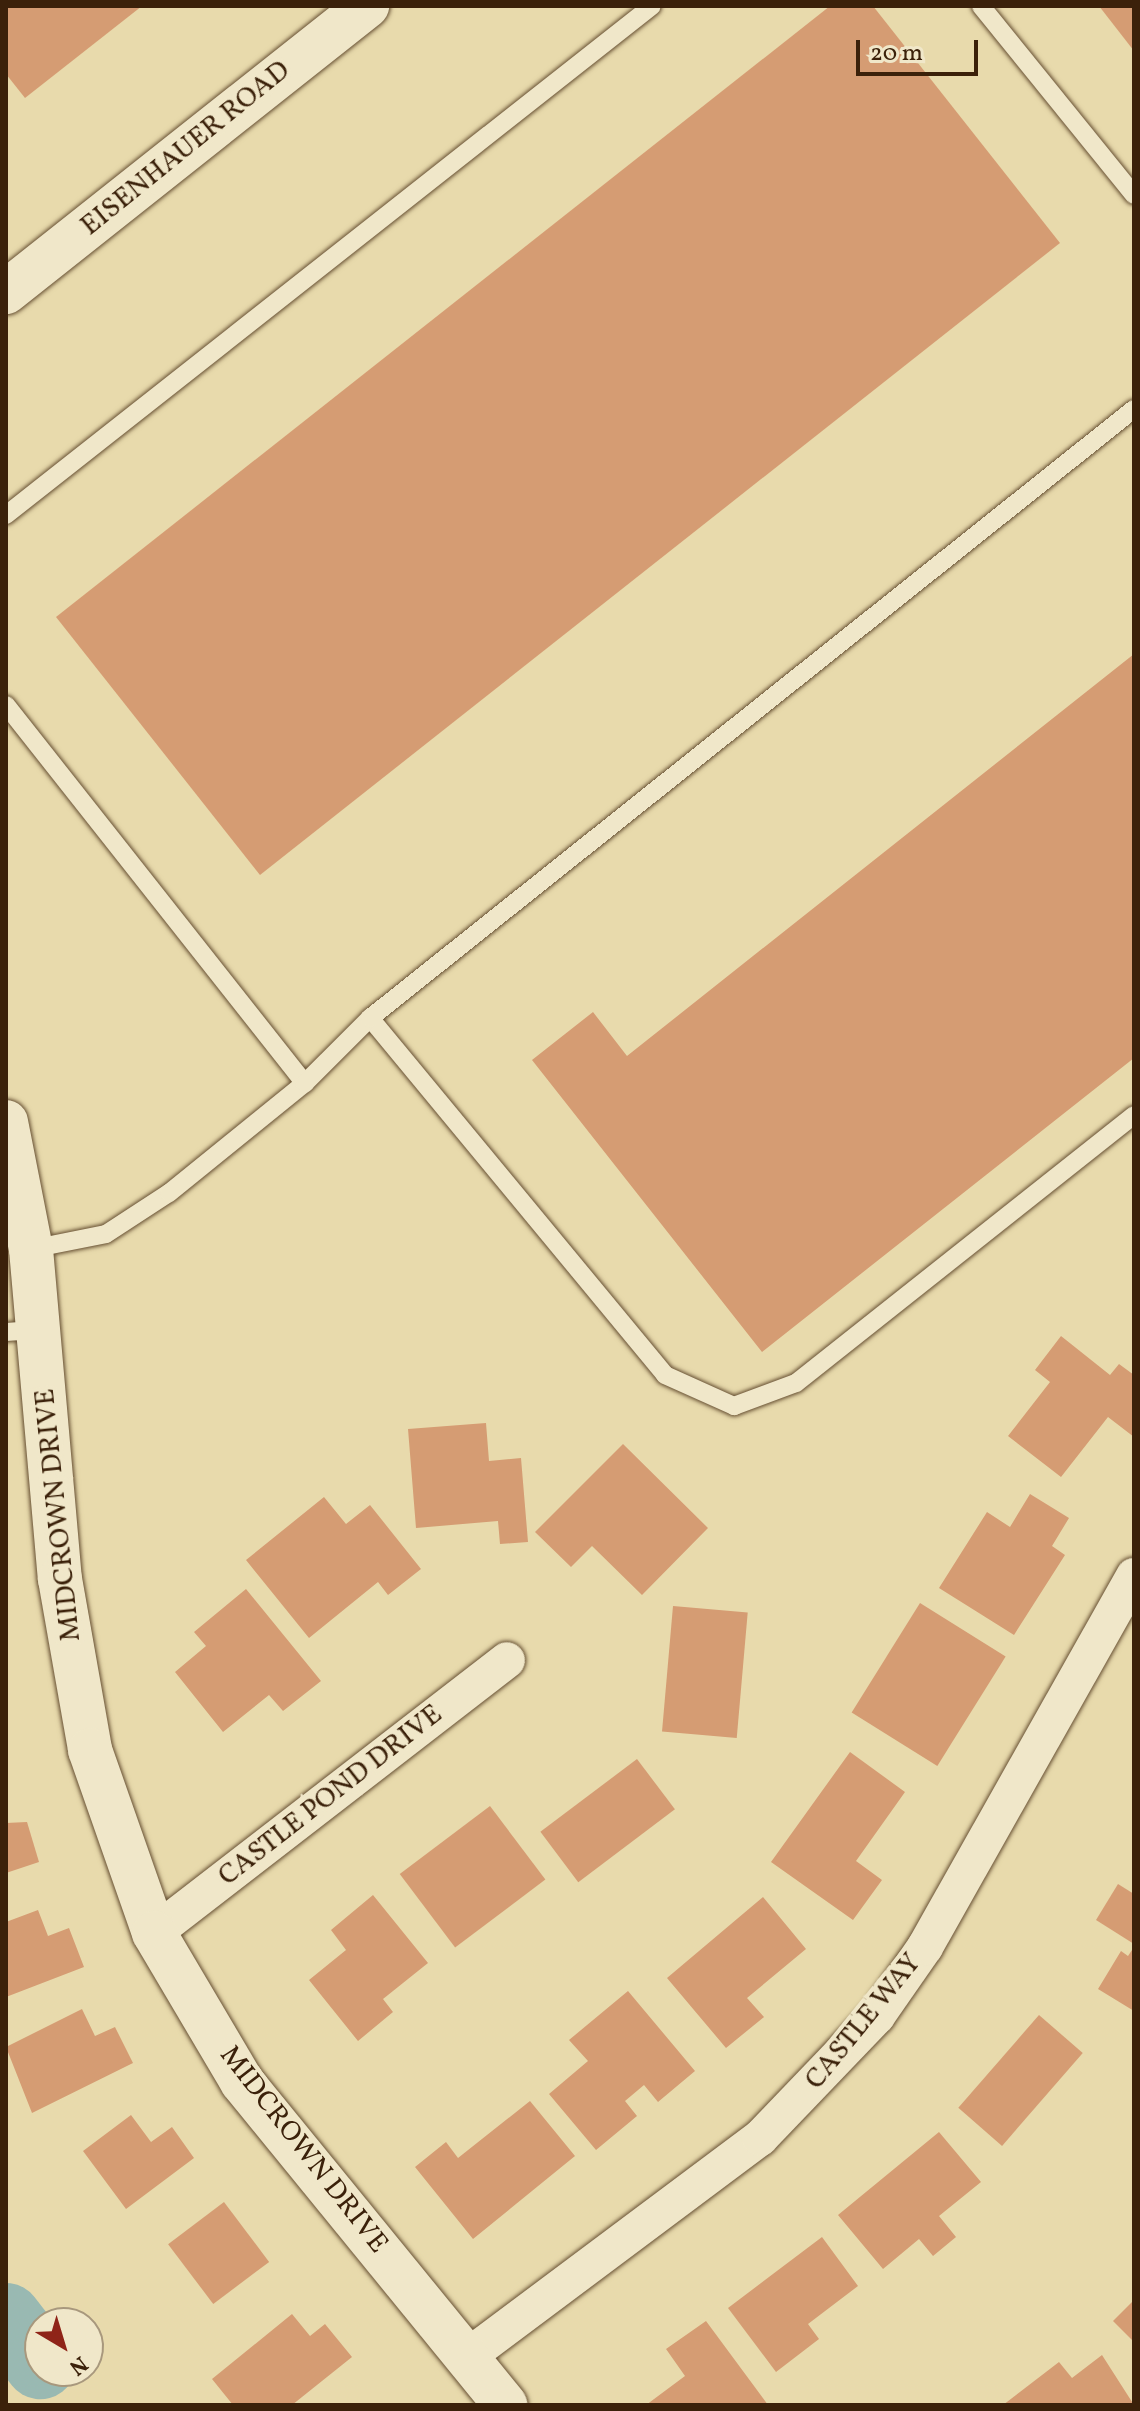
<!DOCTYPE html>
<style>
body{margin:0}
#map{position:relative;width:1140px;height:2411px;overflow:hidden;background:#e8daac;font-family:Vollkorn,serif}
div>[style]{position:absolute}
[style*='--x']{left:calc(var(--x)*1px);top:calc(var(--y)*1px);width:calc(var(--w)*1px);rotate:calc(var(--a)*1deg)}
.river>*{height:72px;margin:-36px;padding:0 36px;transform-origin:36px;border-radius:36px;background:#99b9b2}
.building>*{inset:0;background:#d59c73;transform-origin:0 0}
.roads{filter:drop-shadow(0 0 2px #664f32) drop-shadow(0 0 2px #664f32)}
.service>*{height:18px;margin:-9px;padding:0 9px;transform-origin:9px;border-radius:9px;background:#f0e7c9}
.minor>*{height:36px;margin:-18px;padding:0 18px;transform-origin:18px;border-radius:18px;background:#f0e7c9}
.tertiary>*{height:44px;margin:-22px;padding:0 22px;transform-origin:22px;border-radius:22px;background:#f0e7c9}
.secondary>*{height:44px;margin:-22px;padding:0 22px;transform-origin:22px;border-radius:22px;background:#f0e7c9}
span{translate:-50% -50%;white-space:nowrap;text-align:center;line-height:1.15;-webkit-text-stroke:8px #f0e7c9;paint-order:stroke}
.street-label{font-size:28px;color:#3b210a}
.frame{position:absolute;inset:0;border:8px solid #3b210a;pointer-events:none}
.north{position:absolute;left:24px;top:2307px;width:80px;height:80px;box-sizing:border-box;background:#f0e7c9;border:2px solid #a8987d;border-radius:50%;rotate:142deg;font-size:22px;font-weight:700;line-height:32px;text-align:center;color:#3b210a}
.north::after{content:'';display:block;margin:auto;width:28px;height:36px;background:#8f2418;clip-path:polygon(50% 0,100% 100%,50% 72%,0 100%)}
.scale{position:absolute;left:856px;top:40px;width:122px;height:36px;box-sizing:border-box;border:4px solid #3b210a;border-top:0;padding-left:10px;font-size:24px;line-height:28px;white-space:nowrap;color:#3b210a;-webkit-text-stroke:6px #f0e7c9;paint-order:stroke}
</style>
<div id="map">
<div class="river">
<i style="--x:6;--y:2319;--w:56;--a:52.3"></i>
</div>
<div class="building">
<i style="clip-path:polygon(6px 6px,142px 6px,25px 98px,6px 74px)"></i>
<i style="clip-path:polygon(830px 6px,873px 6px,1060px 243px,260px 875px,56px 617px)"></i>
<i style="clip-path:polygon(1099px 6px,1134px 6px,1134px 51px)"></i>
<i style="clip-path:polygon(1134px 654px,1134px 1058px,762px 1352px,532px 1060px,593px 1012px,627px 1056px)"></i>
<i style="clip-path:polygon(1061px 1336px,1110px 1375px,1119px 1364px,1134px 1375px,1134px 1437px,1108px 1417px,1061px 1477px,1008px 1436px,1050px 1382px,1035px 1370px)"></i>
<i style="clip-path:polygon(486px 1423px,489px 1461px,521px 1458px,528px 1542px,500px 1544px,498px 1521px,416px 1528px,408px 1429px)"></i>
<i style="clip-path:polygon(623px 1444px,708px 1528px,642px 1595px,592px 1546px,571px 1567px,535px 1532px)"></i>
<i style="clip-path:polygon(1030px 1494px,1069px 1518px,1052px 1546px,1065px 1555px,1014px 1635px,939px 1588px,987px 1512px,1010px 1527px)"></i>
<i style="clip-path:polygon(324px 1497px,346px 1524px,370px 1505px,421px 1569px,388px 1595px,378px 1582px,309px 1638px,246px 1560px)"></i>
<i style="clip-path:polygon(246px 1589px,321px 1681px,283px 1711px,269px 1695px,223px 1732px,175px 1672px,206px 1646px,194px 1632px)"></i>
<i style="left:920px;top:1603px;width:101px;height:129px;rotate:32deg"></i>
<i style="left:673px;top:1606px;width:75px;height:126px;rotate:5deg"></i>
<i style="clip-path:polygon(850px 1752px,905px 1792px,856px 1861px,882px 1880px,853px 1920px,771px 1862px)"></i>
<i style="left:637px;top:1759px;width:63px;height:121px;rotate:53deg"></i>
<i style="left:490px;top:1806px;width:92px;height:113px;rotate:53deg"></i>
<i style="clip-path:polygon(27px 1822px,39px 1862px,6px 1873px,6px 1823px)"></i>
<i style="clip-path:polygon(1118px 1884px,1134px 1894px,1134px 1944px,1096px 1920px)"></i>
<i style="clip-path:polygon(373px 1895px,428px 1963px,383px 1999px,393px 2012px,358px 2041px,309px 1980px,346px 1950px,331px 1930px)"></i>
<i style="clip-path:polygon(763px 1897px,806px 1949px,747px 1998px,764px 2017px,726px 2048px,667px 1978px)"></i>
<i style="clip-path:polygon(38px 1910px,48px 1936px,69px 1928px,84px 1967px,6px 1997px,6px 1922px)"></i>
<i style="clip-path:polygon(1134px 1947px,1134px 2011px,1098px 1989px,1121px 1951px,1128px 1956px)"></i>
<i style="clip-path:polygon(628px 1991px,695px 2071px,658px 2102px,644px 2085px,625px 2101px,637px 2116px,596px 2150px,549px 2094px,588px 2061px,569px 2040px)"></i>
<i style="clip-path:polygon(82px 2009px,95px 2036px,115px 2027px,133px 2063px,32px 2113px,6px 2047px)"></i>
<i style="left:1039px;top:2015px;width:58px;height:123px;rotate:41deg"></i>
<i style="clip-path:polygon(530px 2101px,575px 2156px,473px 2239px,415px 2167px,446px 2142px,458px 2158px)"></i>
<i style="clip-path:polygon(131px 2115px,151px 2142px,172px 2127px,194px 2158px,126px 2209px,83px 2151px)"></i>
<i style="clip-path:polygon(939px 2132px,981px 2182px,939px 2216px,956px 2237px,933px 2256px,919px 2239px,883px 2269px,838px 2215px)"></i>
<i style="left:224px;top:2202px;width:75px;height:70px;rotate:53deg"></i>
<i style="clip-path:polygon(822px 2237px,858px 2286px,808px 2324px,819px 2339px,776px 2372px,728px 2308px)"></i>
<i style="clip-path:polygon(1134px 2300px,1134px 2342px,1113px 2321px)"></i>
<i style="clip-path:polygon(292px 2314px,310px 2336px,325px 2324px,352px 2357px,292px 2405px,233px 2405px,212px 2379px)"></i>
<i style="clip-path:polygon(706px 2321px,768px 2405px,646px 2405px,685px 2376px,666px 2349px)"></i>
<i style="clip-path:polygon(1102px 2355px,1134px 2405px,1003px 2405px,1059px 2362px,1072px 2378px)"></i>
</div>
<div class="roads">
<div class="service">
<i style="--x:981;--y:6;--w:243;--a:51"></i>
<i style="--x:6;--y:515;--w:822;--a:-38.24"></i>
<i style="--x:6;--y:705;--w:482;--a:51.7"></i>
<i style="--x:370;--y:1018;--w:463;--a:50.4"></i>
<i style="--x:665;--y:1375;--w:76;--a:24.2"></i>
<i style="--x:734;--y:1406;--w:66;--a:-20.4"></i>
<i style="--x:796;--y:1383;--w:431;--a:-38.4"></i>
<i style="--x:31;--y:1249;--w:76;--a:-11.3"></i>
<i style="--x:106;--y:1234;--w:75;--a:-33.1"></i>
<i style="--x:169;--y:1193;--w:175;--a:-39"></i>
<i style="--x:305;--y:1083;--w:92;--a:-45"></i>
<i style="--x:370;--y:1018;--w:977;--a:-38.56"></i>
<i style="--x:6;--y:1332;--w:32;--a:-4"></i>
</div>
<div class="minor">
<i style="--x:154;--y:1933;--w:446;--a:-37.7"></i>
<i style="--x:467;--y:2357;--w:366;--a:-36.8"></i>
<i style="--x:760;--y:2138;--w:169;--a:-46.2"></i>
<i style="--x:877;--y:2016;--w:84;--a:-55.2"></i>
<i style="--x:925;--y:1947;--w:426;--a:-60.6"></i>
</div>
<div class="tertiary">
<i style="--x:6;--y:1122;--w:129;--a:78.9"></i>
<i style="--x:31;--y:1249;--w:331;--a:85"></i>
<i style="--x:60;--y:1579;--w:174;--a:80"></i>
<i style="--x:90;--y:1750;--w:194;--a:70.7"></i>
<i style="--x:154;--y:1933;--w:173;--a:59.4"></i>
<i style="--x:242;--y:2082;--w:417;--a:50.8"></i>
</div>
<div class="secondary">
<i style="--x:6;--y:292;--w:461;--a:-38.4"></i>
</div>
</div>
<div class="street-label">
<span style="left:186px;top:149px;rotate:-39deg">EISENHAUER ROAD</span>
<span style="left:59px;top:1515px;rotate:-96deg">MIDCROWN DRIVE</span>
<span style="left:331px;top:1796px;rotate:-38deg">CASTLE POND DRIVE</span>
<span style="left:864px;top:2022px;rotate:-51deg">CASTLE WAY</span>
<span style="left:303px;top:2150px;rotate:52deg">MIDCROWN DRIVE</span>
</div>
<div class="frame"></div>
<div class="north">N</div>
<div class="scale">20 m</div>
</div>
